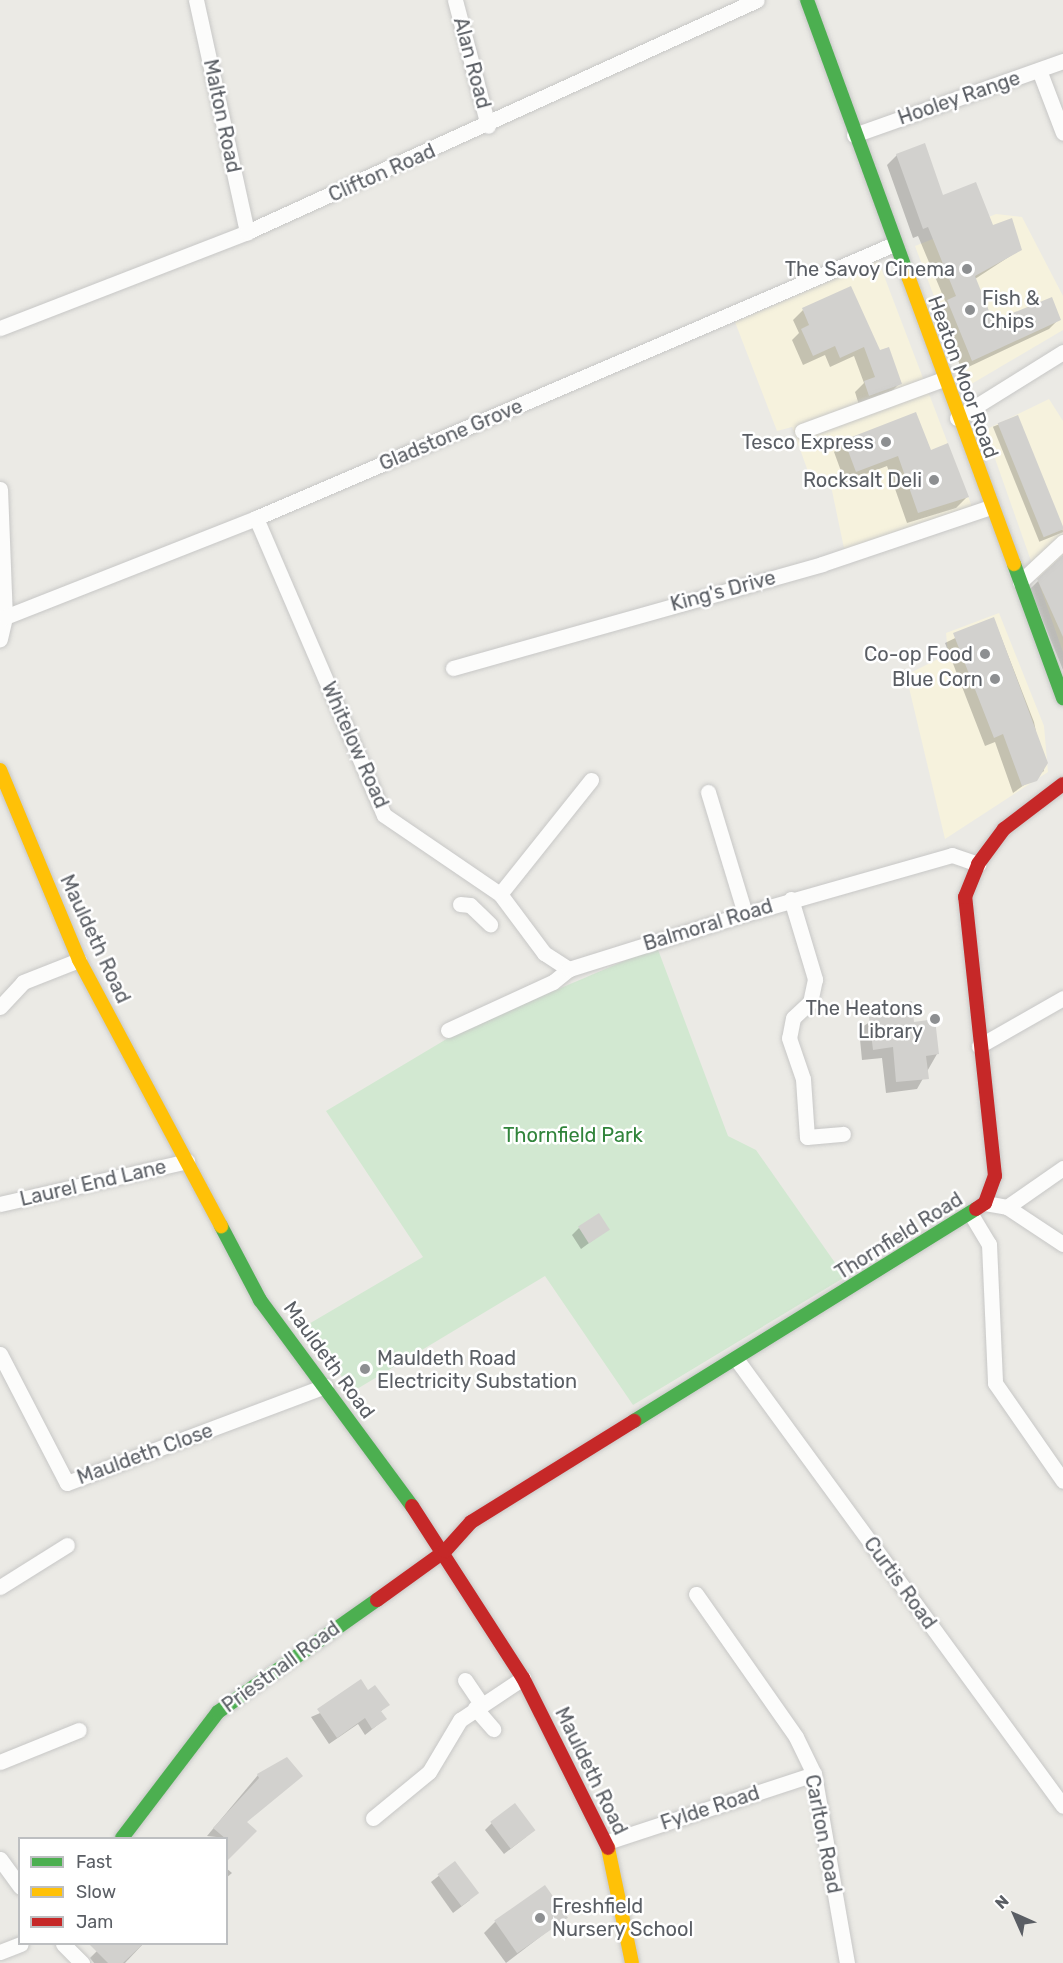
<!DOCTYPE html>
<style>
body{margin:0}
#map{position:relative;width:1063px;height:1963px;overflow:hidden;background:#ebeae5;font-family:Rubik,sans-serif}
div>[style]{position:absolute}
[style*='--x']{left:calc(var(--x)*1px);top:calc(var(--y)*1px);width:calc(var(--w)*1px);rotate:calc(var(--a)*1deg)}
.commercial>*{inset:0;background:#f6f2dd}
.green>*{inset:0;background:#d2e8d1}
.shadow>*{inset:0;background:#0003;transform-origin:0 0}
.building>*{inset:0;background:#d2d1ce;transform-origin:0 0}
.roads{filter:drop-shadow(0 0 2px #c7c7c6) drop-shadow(0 0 2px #c7c7c6)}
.street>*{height:15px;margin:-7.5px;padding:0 7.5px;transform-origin:7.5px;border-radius:7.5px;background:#fcfcfb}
.fast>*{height:14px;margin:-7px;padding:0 7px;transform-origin:7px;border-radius:7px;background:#4caf50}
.slow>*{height:14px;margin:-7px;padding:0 7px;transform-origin:7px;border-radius:7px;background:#ffc107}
.jam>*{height:14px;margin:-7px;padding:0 7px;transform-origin:7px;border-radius:7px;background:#c62828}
.dots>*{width:16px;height:16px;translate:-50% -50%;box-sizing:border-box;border:3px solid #fff;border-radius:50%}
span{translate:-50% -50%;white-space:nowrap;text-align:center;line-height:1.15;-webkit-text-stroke:5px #fff;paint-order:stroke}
.street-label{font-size:20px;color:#5a5e64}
.poi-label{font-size:20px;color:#5a5e64}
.right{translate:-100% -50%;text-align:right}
.left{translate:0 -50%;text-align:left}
.park-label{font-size:20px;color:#31843b}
.legend{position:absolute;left:18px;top:1837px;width:210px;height:108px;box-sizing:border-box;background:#fff;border:2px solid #bdbfc1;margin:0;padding:8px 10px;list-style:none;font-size:18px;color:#5a5e64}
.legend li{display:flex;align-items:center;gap:12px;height:30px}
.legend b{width:30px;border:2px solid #bdbfc1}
.north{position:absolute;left:985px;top:1885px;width:60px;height:60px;-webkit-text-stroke:4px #fff;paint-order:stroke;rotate:315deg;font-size:16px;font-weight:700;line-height:24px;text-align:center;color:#5a5e64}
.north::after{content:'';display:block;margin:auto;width:21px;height:27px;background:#5a5e64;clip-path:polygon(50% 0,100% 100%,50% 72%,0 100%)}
</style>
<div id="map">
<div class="commercial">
<i style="clip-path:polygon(996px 214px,1022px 217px,1063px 296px,1063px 330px,968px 386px,915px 246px)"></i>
<i style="clip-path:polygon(878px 260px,974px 512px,845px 553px,831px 486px,814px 488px,792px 427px,777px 431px,735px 322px)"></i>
<i style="clip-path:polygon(1049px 399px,1063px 421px,1063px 652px,985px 430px)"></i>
<i style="clip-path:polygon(999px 613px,1044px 726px,1048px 772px,945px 839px,906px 675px,948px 654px,946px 633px)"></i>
</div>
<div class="green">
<i style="clip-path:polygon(657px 947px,728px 1136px,756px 1150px,845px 1277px,633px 1405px,545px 1276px,352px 1392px,307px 1325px,423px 1257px,326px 1111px,460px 1031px)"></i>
</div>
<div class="shadow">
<i style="clip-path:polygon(897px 155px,942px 196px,1021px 249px,975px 279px,992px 323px,1059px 319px,1049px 329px,962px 370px,938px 311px,946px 303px,918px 236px,913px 238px,887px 165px)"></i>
<i style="clip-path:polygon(803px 310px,879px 352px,900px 383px,890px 393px,859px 405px,855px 392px,864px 383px,854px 356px,830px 367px,825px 355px,803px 365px,792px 340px,799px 333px,793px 320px)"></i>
<i style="left:1017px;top:417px;width:124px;height:26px;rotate:68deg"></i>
<i style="clip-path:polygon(845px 441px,930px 452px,967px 497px,956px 508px,907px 523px,887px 466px,845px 482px,834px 452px)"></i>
<i style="clip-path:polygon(1063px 556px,1063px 670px,1030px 589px)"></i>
<i style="clip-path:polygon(994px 619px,1034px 722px,1044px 771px,1013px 793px,995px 742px,985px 746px,945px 643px)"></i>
<i style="clip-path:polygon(898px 1004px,937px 1054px,917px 1089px,886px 1093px,882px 1058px,862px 1060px,859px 1029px)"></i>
<i style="clip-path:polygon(579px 1228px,608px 1229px,581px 1249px,572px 1235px)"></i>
<i style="clip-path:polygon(368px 1692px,388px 1705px,380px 1712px,385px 1719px,365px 1735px,358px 1724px,329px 1744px,311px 1717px)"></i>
<i style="clip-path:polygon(286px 1759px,245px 1822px,226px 1838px,207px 1836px,258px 1775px)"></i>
<i style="clip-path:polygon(492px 1823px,526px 1837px,504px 1854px,485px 1830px)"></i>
<i style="clip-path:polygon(455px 1863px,470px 1900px,453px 1913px,431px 1882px)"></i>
<i style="clip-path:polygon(226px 1868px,232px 1873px,226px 1878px)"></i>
<i style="clip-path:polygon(566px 1917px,506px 1963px,484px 1933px,495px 1922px)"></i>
<i style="clip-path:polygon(104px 1944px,143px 1944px,125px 1963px,94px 1963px,90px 1958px)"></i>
</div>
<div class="building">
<i style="clip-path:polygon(925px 143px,943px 195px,976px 182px,993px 225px,1012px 218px,1022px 250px,975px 276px,993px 321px,1052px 297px,1061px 320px,972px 361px,947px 300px,956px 296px,928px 227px,923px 229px,896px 154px)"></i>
<i style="clip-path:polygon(851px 286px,880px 350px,889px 347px,902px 384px,869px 396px,864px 381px,875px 377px,864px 347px,840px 358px,835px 346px,813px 356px,801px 329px,809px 325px,802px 308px)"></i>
<i style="clip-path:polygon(916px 412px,931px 450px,948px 443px,969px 497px,918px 513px,898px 456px,856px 472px,844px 440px)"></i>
<i style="left:1018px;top:415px;width:123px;height:22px;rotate:68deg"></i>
<i style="clip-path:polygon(1063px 555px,1063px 637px,1037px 579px)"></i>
<i style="clip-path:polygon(994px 617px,1048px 763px,1037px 781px,1022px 786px,1003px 734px,994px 738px,953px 633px)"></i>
<i style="clip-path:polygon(912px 1001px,914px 1022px,935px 1019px,939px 1054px,926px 1056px,929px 1079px,896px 1082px,893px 1047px,873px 1050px,869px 1017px,898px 1013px,897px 1003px)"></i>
<i style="left:599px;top:1213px;width:20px;height:25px;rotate:57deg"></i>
<i style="clip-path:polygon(361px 1679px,368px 1690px,375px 1685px,390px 1705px,381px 1711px,387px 1719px,372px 1729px,365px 1718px,337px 1738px,317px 1709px)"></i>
<i style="clip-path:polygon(287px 1757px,303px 1776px,247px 1822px,257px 1831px,226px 1862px,226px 1839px,213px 1828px,259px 1778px,257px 1774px)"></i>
<i style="left:515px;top:1803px;width:34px;height:31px;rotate:53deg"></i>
<i style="left:455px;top:1861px;width:40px;height:22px;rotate:53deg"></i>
<i style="left:545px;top:1885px;width:40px;height:62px;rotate:55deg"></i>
<i style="clip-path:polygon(89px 1944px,143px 1944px,123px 1963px,108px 1963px)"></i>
</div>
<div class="roads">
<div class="street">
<i style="--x:196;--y:0;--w:238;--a:77.6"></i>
<i style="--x:455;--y:0;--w:130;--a:75.3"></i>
<i style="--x:1039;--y:70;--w:67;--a:69.1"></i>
<i style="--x:854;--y:135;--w:222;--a:-19.5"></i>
<i style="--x:0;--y:328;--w:265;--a:-21.2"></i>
<i style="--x:247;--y:232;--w:560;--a:-24.46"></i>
<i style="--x:957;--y:418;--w:125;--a:-31.9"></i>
<i style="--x:802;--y:431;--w:150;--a:-20.2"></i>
<i style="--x:0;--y:489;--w:128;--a:87.8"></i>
<i style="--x:5;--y:617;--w:23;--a:103"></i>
<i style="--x:256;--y:518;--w:323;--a:66.7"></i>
<i style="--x:384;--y:815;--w:140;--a:34.3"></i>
<i style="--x:500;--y:894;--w:74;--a:53.3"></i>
<i style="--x:544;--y:953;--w:30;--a:33"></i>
<i style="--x:1020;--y:582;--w:59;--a:-42.9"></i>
<i style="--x:5;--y:617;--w:270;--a:-21.5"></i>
<i style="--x:256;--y:518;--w:694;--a:-23.24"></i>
<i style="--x:453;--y:668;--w:383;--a:-15.7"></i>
<i style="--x:822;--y:564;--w:177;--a:-18.7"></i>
<i style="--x:708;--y:792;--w:127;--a:73.1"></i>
<i style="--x:500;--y:894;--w:146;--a:-51.4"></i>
<i style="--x:791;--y:899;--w:84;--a:73.3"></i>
<i style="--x:815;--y:979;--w:24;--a:102"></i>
<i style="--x:810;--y:1002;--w:23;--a:137"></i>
<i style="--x:793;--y:1018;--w:20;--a:101"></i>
<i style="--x:789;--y:1038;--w:43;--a:71.1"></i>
<i style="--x:803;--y:1079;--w:58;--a:86.1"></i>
<i style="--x:807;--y:1137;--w:36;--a:-5"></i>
<i style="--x:460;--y:904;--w:10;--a:6"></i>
<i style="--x:470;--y:905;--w:28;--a:44"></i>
<i style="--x:0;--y:1007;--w:34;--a:-47"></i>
<i style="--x:23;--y:982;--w:60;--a:-21.4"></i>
<i style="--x:448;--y:1030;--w:115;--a:-24.6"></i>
<i style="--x:553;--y:982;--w:21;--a:-39"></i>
<i style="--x:569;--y:969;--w:184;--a:-17.4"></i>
<i style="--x:745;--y:914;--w:215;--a:-15.9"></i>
<i style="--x:952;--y:855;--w:28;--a:19"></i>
<i style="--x:979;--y:1046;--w:97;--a:-29.7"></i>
<i style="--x:985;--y:1203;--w:22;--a:10"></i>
<i style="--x:1007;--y:1207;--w:67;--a:33.5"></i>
<i style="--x:0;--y:1204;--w:192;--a:-12.9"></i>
<i style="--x:1007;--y:1207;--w:68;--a:-34.9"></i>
<i style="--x:972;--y:1216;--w:33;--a:59"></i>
<i style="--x:989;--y:1244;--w:139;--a:87.5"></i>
<i style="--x:995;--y:1383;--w:119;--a:55.2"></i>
<i style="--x:0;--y:1354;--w:145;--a:62.6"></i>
<i style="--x:67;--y:1483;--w:276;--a:-20.6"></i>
<i style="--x:737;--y:1360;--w:552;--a:53.84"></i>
<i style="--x:0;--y:1587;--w:79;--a:-32.1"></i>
<i style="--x:696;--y:1594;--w:174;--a:55"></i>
<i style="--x:796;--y:1737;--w:41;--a:64.1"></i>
<i style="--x:814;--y:1774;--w:192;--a:80.1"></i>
<i style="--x:465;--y:1680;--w:29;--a:56"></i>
<i style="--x:475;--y:1708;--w:28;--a:49"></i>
<i style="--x:0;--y:1762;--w:85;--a:-22.1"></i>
<i style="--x:373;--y:1818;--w:72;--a:-39.4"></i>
<i style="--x:429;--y:1772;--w:61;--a:-59.2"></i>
<i style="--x:460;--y:1720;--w:76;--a:-33.7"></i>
<i style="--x:607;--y:1842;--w:218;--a:-18.2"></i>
<i style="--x:0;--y:1859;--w:34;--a:54"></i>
<i style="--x:63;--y:1944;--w:27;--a:45"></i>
<i style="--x:0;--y:1952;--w:22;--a:-21"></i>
</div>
<div class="fast">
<i style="--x:807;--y:0;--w:294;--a:69.9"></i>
<i style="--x:1014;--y:564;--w:143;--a:69.9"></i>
<i style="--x:221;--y:1226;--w:84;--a:62.2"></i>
<i style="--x:260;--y:1300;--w:256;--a:53.6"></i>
<i style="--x:634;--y:1421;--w:402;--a:-31.8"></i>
<i style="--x:122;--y:1838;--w:158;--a:-52.7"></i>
<i style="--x:218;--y:1712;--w:194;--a:-35.2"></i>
</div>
<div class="slow">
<i style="--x:908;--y:276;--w:307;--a:69.8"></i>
<i style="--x:0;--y:770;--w:206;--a:67.4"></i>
<i style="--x:79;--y:960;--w:302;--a:61.9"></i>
<i style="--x:608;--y:1848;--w:117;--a:78.2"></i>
</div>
<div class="jam">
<i style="--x:976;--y:1209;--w:11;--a:-34"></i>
<i style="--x:985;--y:1203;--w:29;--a:-70"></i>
<i style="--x:995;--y:1176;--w:281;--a:-96.1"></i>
<i style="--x:965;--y:897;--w:35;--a:-68"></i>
<i style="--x:978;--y:864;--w:44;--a:-53.4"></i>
<i style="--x:1004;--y:829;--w:74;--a:-37.3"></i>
<i style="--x:412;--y:1506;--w:205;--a:57.2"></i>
<i style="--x:523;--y:1678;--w:190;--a:63.4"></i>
<i style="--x:377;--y:1600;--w:84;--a:-35.8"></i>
<i style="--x:445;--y:1551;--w:39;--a:-48"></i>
<i style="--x:471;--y:1522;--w:192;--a:-31.8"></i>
</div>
</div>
<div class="dots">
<i style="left:967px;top:269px;background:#8d8f91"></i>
<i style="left:970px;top:310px;background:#8d8f91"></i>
<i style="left:886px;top:442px;background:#8d8f91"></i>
<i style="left:934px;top:480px;background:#8d8f91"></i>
<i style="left:985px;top:654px;background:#8d8f91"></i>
<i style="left:995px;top:679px;background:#8d8f91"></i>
<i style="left:935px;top:1019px;background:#8d8f91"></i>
<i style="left:365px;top:1369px;background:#8d8f91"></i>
<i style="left:540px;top:1918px;background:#8d8f91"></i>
</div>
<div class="street-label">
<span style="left:472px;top:63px;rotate:75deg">Alan Road</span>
<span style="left:959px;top:98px;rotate:-19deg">Hooley Range</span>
<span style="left:222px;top:116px;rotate:78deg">Malton Road</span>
<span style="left:382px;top:173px;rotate:-24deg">Clifton Road</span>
<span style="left:963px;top:377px;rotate:70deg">Heaton Moor Road</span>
<span style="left:451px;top:435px;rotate:-23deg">Gladstone Grove</span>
<span style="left:723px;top:591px;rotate:-15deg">King's Drive</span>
<span style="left:355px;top:745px;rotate:66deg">Whitelow Road</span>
<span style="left:708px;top:925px;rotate:-17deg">Balmoral Road</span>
<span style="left:95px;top:939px;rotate:65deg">Mauldeth Road</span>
<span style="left:93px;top:1183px;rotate:-13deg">Laurel End Lane</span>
<span style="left:899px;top:1236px;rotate:-32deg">Thornfield Road</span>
<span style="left:329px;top:1360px;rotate:54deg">Mauldeth Road</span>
<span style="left:145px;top:1454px;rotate:-20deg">Mauldeth Close</span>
<span style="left:900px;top:1583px;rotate:54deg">Curtis Road</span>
<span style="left:281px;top:1667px;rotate:-36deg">Priestnall Road</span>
<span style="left:591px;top:1771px;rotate:64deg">Mauldeth Road</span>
<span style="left:710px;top:1808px;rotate:-18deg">Fylde Road</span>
<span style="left:823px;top:1834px;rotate:79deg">Carlton Road</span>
</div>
<div class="poi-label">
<span class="right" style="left:955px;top:269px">The Savoy Cinema</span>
<span class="left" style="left:982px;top:310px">Fish &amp;<br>Chips</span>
<span class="right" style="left:874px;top:442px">Tesco Express</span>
<span class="right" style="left:922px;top:480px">Rocksalt Deli</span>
<span class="right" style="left:973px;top:654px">Co-op Food</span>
<span class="right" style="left:983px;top:679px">Blue Corn</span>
<span class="right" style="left:923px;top:1020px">The Heatons<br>Library</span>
<span class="left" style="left:377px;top:1370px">Mauldeth Road<br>Electricity Substation</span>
<span class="left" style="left:552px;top:1918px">Freshfield<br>Nursery School</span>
</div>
<div class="park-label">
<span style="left:573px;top:1135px">Thornfield Park</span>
</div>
<ul class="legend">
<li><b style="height:8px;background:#4caf50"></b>Fast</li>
<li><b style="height:8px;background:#ffc107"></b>Slow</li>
<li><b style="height:8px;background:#c62828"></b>Jam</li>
</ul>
<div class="north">N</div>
</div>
